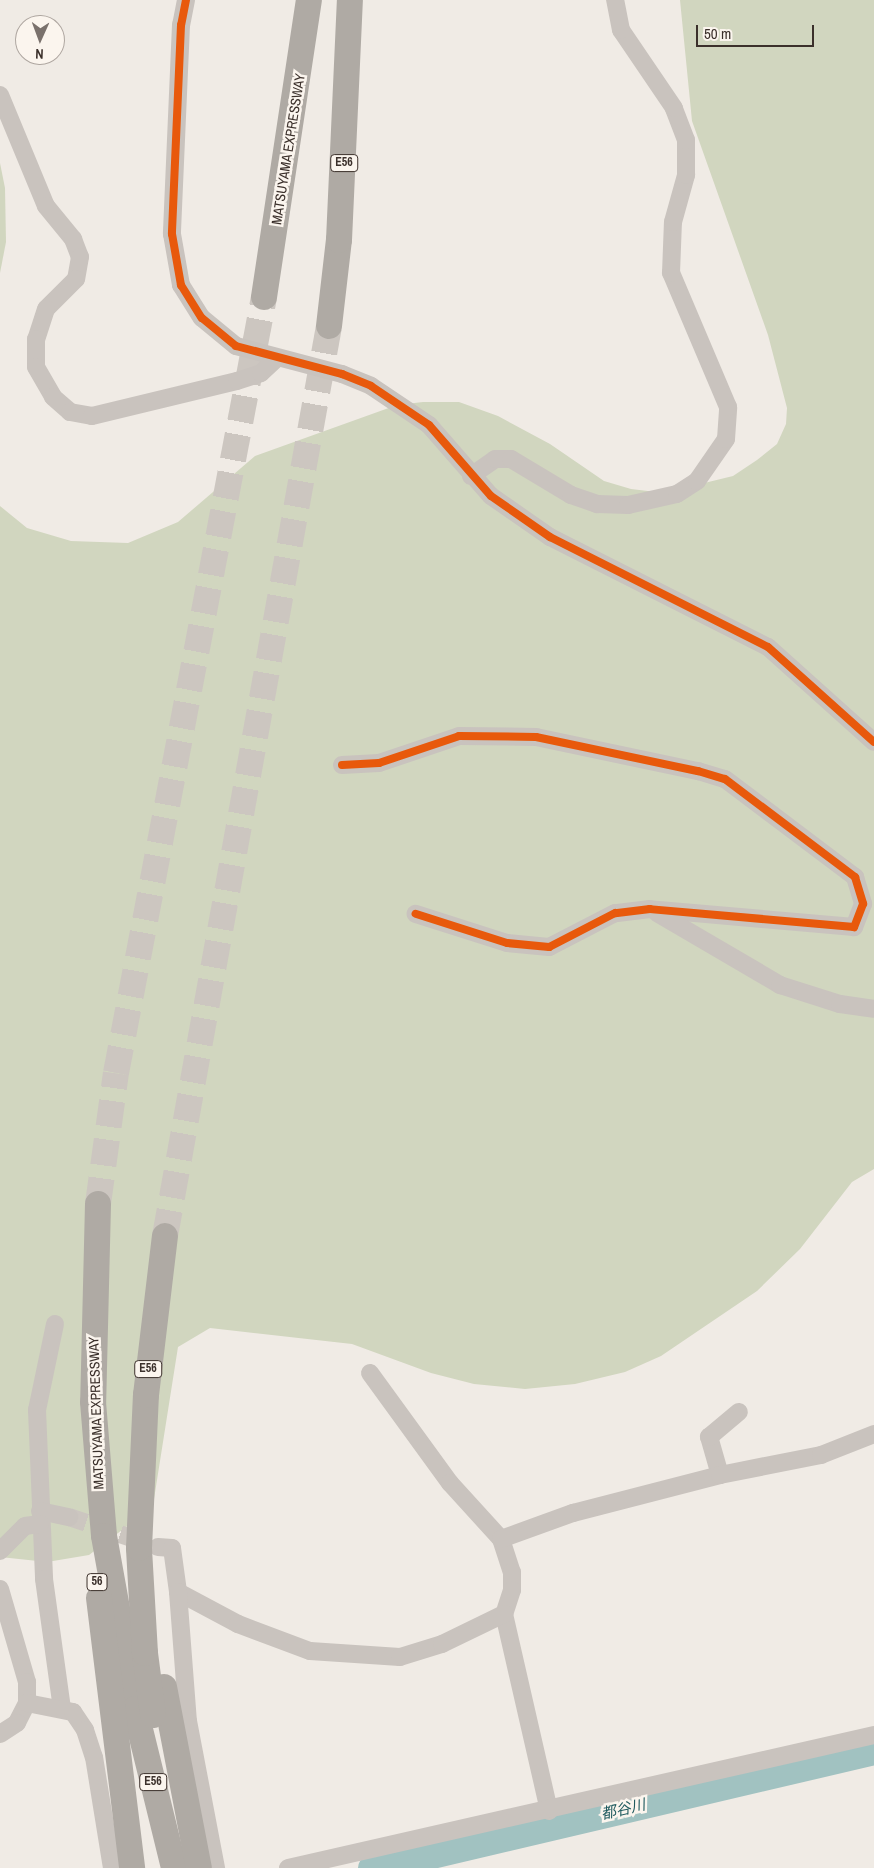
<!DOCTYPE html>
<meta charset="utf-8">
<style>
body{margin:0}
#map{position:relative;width:874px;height:1868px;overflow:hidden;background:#f0ebe5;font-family:"Archivo Narrow","Noto Sans JP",sans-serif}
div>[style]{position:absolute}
.green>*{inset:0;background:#d1d6bf}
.river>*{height:29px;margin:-14.5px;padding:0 14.5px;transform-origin:14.5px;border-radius:14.5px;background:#a1c2c1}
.minor-tunnel>*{height:18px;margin-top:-9px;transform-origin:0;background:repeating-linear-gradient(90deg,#ccc6c0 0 18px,transparent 0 27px)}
.highway-tunnel>*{height:26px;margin-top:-13px;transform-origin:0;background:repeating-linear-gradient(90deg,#ccc6c0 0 26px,transparent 0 39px)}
.minor>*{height:18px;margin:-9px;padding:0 9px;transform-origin:9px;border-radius:9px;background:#c9c3be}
.highway>*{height:26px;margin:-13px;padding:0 13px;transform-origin:13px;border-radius:13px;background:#afaaa4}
.cycleway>*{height:8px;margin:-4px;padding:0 4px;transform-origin:4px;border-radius:4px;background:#e8590c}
span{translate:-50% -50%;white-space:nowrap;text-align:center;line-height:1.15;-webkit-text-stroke:5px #fbf5ee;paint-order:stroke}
.shield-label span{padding:1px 4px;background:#fbf5ee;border:1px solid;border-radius:4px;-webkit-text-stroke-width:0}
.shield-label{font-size:12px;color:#3b302b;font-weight:700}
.street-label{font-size:14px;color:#3b302b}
.water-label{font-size:15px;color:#1f5a5e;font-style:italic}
.north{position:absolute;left:15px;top:15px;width:50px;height:50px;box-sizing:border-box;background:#fbf5ee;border:1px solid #aea6a0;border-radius:50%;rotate:182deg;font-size:14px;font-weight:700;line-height:20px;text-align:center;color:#3b302b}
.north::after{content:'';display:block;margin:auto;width:18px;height:22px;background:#7a716c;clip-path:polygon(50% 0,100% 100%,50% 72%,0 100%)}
.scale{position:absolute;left:696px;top:25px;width:118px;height:22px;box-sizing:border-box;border:2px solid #3b302b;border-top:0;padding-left:6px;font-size:15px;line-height:18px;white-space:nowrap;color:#3b302b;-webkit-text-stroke:4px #fbf5ee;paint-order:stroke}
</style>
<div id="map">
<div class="green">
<i style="clip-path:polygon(680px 0,874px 0,874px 1169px,852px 1182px,800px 1249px,757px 1291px,661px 1356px,625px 1372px,575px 1384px,525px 1389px,474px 1384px,431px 1373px,352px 1344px,210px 1328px,178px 1347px,154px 1499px,130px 1524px,89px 1555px,47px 1562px,0 1557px,0 506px,27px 528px,71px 541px,128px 543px,178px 522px,255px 456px,397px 405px,423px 402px,459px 402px,498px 416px,550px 444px,604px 481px,631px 489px,656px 492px,692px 486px,733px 476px,757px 460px,777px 444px,786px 424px,787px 408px,768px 335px,692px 121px)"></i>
<i style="clip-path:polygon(0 163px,5px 188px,6px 242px,0 273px)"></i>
</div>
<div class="river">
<i style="left:372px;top:1868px;width:516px;rotate:-13.23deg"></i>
</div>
<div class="minor-tunnel">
<i style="left:69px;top:1517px;width:84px;rotate:18.6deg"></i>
</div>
<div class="highway-tunnel">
<i style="left:98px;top:1204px;width:132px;rotate:-82.2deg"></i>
<i style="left:116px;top:1073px;width:790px;rotate:-79.2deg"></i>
<i style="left:165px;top:1236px;width:925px;rotate:-79.78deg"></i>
</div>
<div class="minor">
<i style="left:186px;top:0;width:25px;rotate:101deg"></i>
<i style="left:181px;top:25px;width:209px;rotate:92.5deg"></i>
<i style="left:172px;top:234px;width:52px;rotate:80deg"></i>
<i style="left:181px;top:285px;width:39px;rotate:58deg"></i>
<i style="left:202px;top:318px;width:44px;rotate:39.5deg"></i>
<i style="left:236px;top:346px;width:110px;rotate:14.8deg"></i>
<i style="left:342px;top:374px;width:31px;rotate:22deg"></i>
<i style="left:371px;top:386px;width:70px;rotate:33.9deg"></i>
<i style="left:429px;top:425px;width:94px;rotate:48.9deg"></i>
<i style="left:491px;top:496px;width:72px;rotate:34.8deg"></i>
<i style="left:550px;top:537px;width:244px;rotate:26.8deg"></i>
<i style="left:768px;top:647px;width:142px;rotate:41.9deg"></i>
<i style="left:0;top:95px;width:120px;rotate:67.5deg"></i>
<i style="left:46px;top:206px;width:43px;rotate:50.7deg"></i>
<i style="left:73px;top:239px;width:19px;rotate:69deg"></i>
<i style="left:80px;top:257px;width:22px;rotate:100deg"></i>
<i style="left:76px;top:279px;width:42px;rotate:135deg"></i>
<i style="left:46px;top:309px;width:32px;rotate:108deg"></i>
<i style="left:36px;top:339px;width:28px;rotate:90deg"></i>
<i style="left:36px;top:367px;width:34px;rotate:60deg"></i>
<i style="left:53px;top:397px;width:23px;rotate:41deg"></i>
<i style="left:70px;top:412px;width:22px;rotate:10deg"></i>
<i style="left:92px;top:416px;width:149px;rotate:-13.6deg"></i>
<i style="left:237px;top:381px;width:25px;rotate:-18deg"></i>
<i style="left:261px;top:373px;width:22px;rotate:-43deg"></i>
<i style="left:471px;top:476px;width:29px;rotate:-35deg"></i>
<i style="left:495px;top:459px;width:16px"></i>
<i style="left:511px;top:459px;width:70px;rotate:31deg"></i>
<i style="left:571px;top:495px;width:28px;rotate:19deg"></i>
<i style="left:597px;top:504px;width:31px;rotate:2deg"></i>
<i style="left:628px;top:505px;width:50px;rotate:-12.7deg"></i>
<i style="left:677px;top:494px;width:24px;rotate:-33deg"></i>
<i style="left:697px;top:481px;width:51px;rotate:-55.4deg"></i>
<i style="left:726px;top:439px;width:32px;rotate:-86deg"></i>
<i style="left:728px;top:407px;width:146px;rotate:-113deg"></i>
<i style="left:671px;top:273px;width:51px;rotate:-87.8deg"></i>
<i style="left:673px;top:222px;width:49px;rotate:-74.5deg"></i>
<i style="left:686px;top:175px;width:35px;rotate:-90deg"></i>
<i style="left:686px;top:140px;width:34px;rotate:-111deg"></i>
<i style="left:674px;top:108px;width:94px;rotate:-124.2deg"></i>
<i style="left:621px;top:30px;width:31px;rotate:-101deg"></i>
<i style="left:342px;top:765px;width:37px;rotate:-3deg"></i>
<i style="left:379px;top:763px;width:84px;rotate:-18.6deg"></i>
<i style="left:459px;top:736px;width:77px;rotate:0.7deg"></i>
<i style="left:536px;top:737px;width:166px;rotate:11.9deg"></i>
<i style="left:698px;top:771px;width:28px;rotate:17deg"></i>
<i style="left:725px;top:779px;width:163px;rotate:37deg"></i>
<i style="left:855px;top:877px;width:28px;rotate:73deg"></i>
<i style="left:863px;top:904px;width:25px;rotate:111deg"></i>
<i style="left:854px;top:927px;width:205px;rotate:-175deg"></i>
<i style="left:650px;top:909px;width:35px;rotate:173deg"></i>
<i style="left:615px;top:913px;width:74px;rotate:152.7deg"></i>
<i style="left:549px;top:947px;width:42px;rotate:-174.6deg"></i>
<i style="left:507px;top:943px;width:96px;rotate:-162.3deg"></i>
<i style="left:657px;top:913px;width:143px;rotate:30.3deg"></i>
<i style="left:780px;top:985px;width:63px;rotate:17.6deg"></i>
<i style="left:840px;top:1004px;width:34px;rotate:8deg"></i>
<i style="left:55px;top:1324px;width:88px;rotate:101.8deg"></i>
<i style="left:37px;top:1410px;width:169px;rotate:87.6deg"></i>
<i style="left:44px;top:1579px;width:130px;rotate:82.1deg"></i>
<i style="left:370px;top:1373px;width:136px;rotate:54deg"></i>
<i style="left:450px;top:1483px;width:76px;rotate:47.7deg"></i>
<i style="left:501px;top:1539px;width:35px;rotate:72deg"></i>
<i style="left:512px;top:1572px;width:18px;rotate:90deg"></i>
<i style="left:512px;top:1590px;width:25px;rotate:108deg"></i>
<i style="left:504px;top:1614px;width:202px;rotate:77.1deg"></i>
<i style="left:720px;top:1475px;width:40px;rotate:-106deg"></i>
<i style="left:709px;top:1437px;width:39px;rotate:-40deg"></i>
<i style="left:40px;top:1511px;width:30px;rotate:12deg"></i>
<i style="left:501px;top:1539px;width:77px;rotate:-19.9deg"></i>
<i style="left:573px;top:1513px;width:152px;rotate:-14.5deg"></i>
<i style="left:720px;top:1475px;width:103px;rotate:-11.2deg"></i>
<i style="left:821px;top:1455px;width:57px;rotate:-21.6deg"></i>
<i style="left:158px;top:1547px;width:14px;rotate:4deg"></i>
<i style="left:172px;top:1548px;width:44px;rotate:82.2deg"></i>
<i style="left:178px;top:1592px;width:68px;rotate:28.1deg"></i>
<i style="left:238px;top:1624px;width:77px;rotate:20.6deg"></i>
<i style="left:310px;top:1651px;width:90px;rotate:3.8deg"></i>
<i style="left:400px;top:1657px;width:44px;rotate:-17.2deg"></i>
<i style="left:442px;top:1644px;width:69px;rotate:-25.8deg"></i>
<i style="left:0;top:1551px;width:35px;rotate:-45deg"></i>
<i style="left:25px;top:1526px;width:15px;rotate:-8deg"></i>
<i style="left:0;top:1589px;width:97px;rotate:73.8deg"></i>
<i style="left:27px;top:1682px;width:21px;rotate:90deg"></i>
<i style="left:27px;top:1703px;width:22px;rotate:117deg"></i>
<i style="left:17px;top:1723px;width:20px;rotate:147deg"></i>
<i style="left:178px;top:1592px;width:129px;rotate:85.6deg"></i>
<i style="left:188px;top:1721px;width:150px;rotate:79.2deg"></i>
<i style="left:27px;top:1703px;width:47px;rotate:11.1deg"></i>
<i style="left:73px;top:1712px;width:22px;rotate:56deg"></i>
<i style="left:85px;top:1730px;width:28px;rotate:72deg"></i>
<i style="left:94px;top:1757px;width:112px;rotate:80.8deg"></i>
<i style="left:288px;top:1868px;width:601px;rotate:-12.79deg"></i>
</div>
<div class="highway">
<i style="left:264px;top:297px;width:300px;rotate:-81.4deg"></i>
<i style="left:329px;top:326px;width:87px;rotate:-83.4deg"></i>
<i style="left:339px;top:240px;width:240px;rotate:-87.4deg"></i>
<i style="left:98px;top:1204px;width:198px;rotate:91.4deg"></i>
<i style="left:93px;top:1402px;width:134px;rotate:85.3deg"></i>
<i style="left:104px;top:1536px;width:176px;rotate:79.8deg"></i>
<i style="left:135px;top:1709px;width:164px;rotate:76.2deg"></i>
<i style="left:99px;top:1598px;width:272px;rotate:83deg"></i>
<i style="left:164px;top:1687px;width:184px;rotate:79.1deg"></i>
<i style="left:153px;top:1715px;width:63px;rotate:-97.4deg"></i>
<i style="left:145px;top:1653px;width:105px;rotate:-93.3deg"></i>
<i style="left:139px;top:1548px;width:153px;rotate:-87.4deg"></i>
<i style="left:146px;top:1395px;width:160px;rotate:-83.2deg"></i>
</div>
<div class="cycleway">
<i style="left:186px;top:0;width:25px;rotate:101deg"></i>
<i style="left:181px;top:25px;width:209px;rotate:92.5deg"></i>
<i style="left:172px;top:234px;width:52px;rotate:80deg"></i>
<i style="left:181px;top:285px;width:39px;rotate:58deg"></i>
<i style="left:202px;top:318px;width:44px;rotate:39.5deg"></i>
<i style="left:236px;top:346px;width:110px;rotate:14.8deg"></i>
<i style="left:342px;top:374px;width:31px;rotate:22deg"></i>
<i style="left:371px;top:386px;width:70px;rotate:33.9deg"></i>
<i style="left:429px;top:425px;width:94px;rotate:48.9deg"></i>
<i style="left:491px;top:496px;width:72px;rotate:34.8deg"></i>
<i style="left:550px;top:537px;width:244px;rotate:26.8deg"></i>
<i style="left:768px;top:647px;width:142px;rotate:41.9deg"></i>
<i style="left:342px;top:765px;width:37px;rotate:-3deg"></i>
<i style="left:379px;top:763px;width:84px;rotate:-18.6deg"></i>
<i style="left:459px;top:736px;width:77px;rotate:0.7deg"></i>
<i style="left:536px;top:737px;width:166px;rotate:11.9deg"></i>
<i style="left:698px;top:771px;width:28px;rotate:17deg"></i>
<i style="left:725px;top:779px;width:163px;rotate:37deg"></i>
<i style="left:855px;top:877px;width:28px;rotate:73deg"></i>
<i style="left:863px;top:904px;width:25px;rotate:111deg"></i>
<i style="left:854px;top:927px;width:205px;rotate:-175deg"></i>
<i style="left:650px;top:909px;width:35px;rotate:173deg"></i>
<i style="left:615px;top:913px;width:74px;rotate:152.7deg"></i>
<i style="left:549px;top:947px;width:42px;rotate:-174.6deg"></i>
<i style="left:507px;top:943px;width:96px;rotate:-162.3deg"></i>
</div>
<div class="shield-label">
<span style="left:344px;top:163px">E56</span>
<span style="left:148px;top:1369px">E56</span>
<span style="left:97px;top:1582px">56</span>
<span style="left:153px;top:1782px">E56</span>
</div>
<div class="street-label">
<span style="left:288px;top:149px;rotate:-81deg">MATSUYAMA EXPRESSWAY</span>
<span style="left:96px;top:1413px;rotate:-92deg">MATSUYAMA EXPRESSWAY</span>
</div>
<div class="water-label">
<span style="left:623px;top:1809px;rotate:-13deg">都谷川</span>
</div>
<div class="north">N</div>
<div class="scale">50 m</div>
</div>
